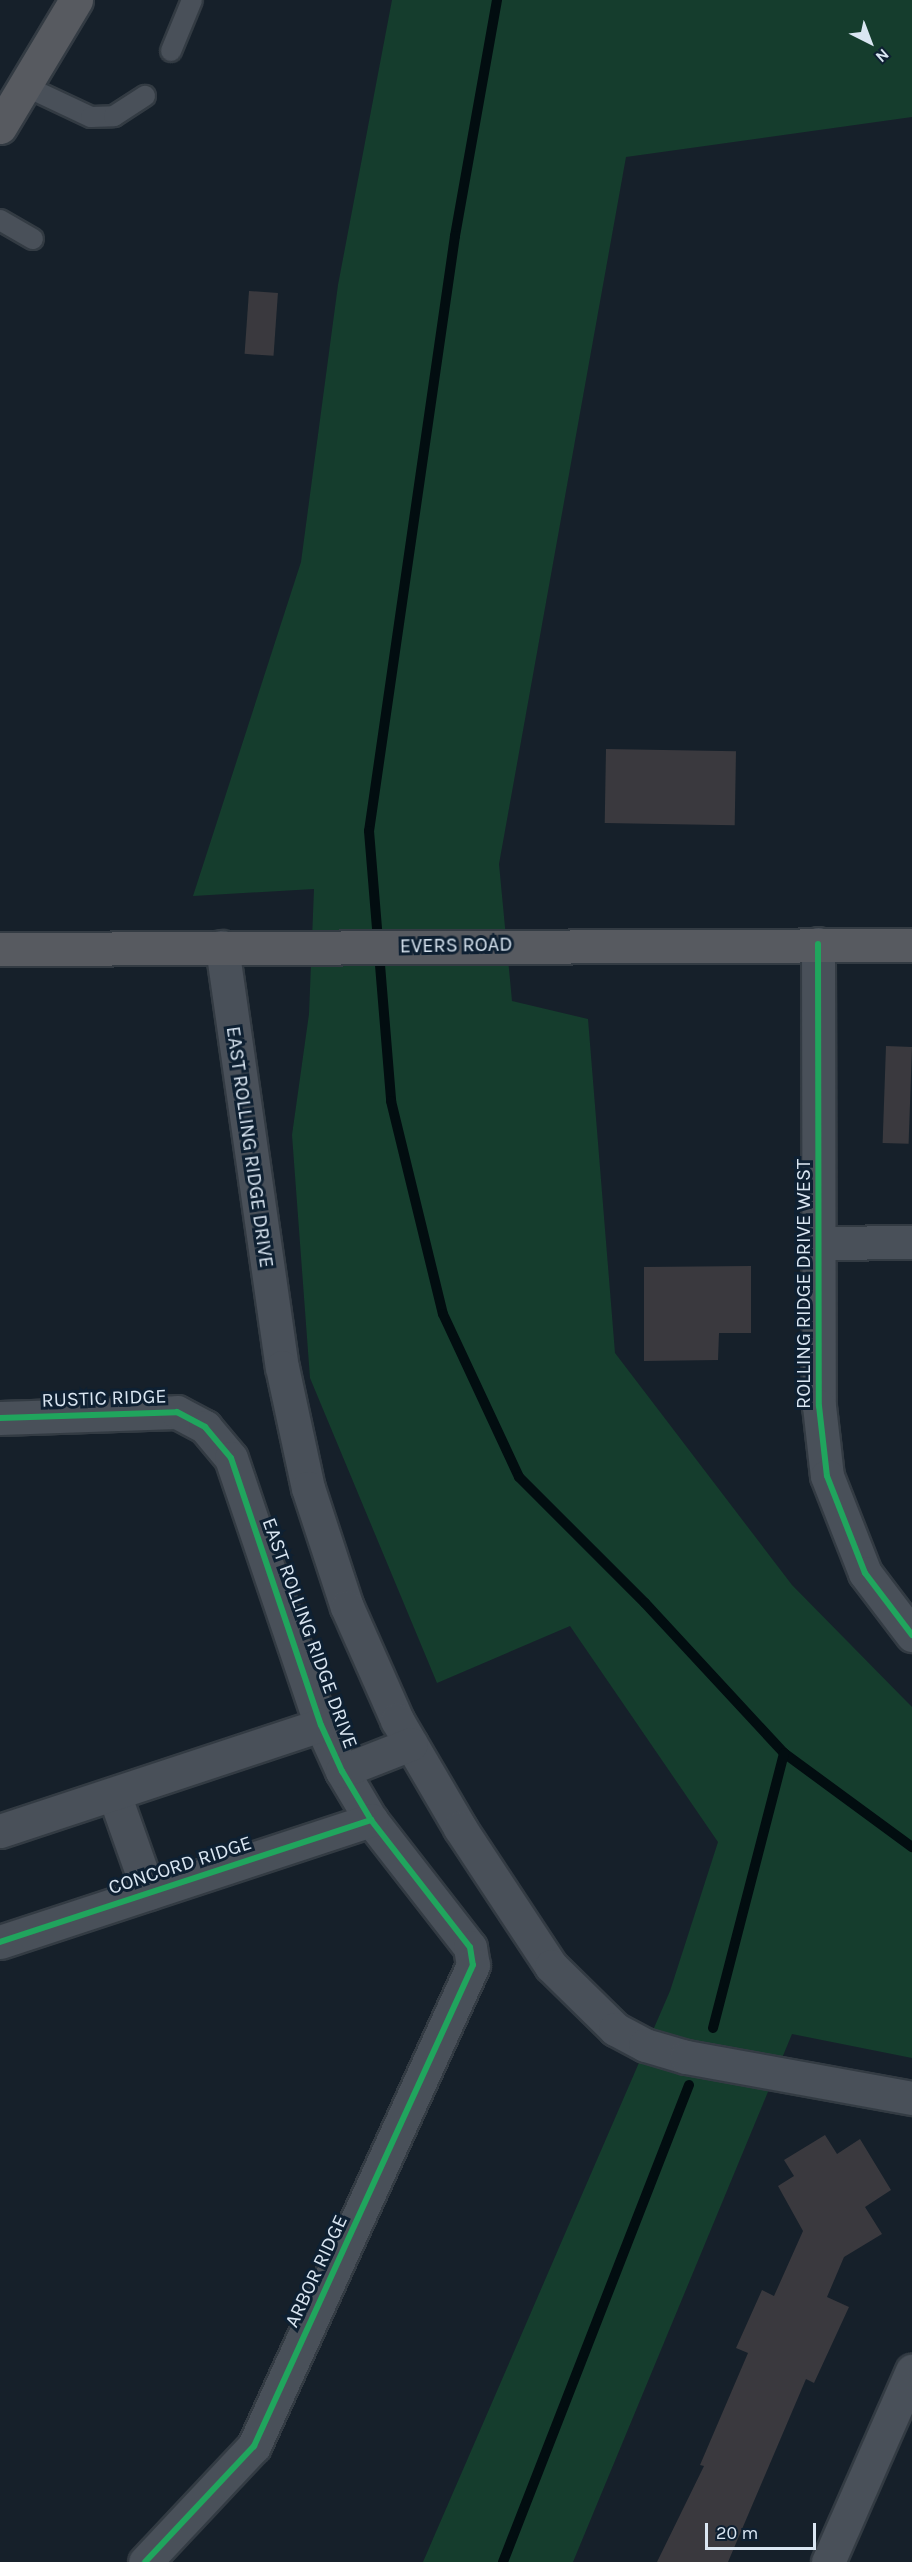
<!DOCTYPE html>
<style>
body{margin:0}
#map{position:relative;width:912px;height:2562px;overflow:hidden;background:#16202a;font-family:Karla,sans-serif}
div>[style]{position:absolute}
.green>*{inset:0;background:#153d2d}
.stream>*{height:10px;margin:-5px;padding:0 5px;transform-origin:5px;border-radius:5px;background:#020d10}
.building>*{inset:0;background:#3a393e;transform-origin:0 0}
.roads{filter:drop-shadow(2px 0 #333b43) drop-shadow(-2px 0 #333b43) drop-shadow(0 2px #333b43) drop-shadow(0 -2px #333b43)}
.lane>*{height:20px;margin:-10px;padding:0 10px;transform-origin:10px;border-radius:10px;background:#495059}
.street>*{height:33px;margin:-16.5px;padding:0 16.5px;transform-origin:16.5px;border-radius:16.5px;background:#495059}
.secondary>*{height:33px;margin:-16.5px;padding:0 16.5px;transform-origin:16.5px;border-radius:16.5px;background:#575a60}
.cycleway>*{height:6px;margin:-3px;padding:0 3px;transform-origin:3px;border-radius:3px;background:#20a55d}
span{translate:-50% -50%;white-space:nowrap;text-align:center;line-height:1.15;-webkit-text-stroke:6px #0e2032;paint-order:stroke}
.street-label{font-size:20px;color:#dae6f2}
.north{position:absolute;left:840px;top:12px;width:60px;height:60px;-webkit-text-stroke:4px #0e2032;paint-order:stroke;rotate:138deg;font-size:16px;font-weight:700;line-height:24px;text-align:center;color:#dae6f2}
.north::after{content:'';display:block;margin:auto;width:21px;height:27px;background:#dae6f2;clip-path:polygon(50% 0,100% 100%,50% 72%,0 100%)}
.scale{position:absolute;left:705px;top:2523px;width:111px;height:27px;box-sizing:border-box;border:3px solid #dae6f2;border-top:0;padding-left:8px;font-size:18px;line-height:21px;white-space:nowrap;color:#dae6f2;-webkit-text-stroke:4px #0e2032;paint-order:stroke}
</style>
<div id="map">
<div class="green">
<i style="clip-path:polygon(392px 0,912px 0,912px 117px,626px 157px,499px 864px,512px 1001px,588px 1019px,615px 1353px,792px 1585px,912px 1707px,912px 2058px,792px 2034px,573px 2562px,423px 2562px,670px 1991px,718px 1842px,570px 1626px,437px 1683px,310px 1378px,292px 1135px,309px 1014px,314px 889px,193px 896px,301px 562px,338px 285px)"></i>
</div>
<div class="stream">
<i style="left:497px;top:0;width:240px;rotate:100.1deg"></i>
<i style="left:455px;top:236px;width:601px;rotate:98.22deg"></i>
<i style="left:369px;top:831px;width:271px;rotate:85.3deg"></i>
<i style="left:391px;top:1101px;width:219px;rotate:76.3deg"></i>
<i style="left:443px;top:1314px;width:180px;rotate:65deg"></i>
<i style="left:519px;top:1477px;width:178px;rotate:45deg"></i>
<i style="left:645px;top:1603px;width:205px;rotate:47.2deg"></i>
<i style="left:784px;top:1753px;width:159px;rotate:36.3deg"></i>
<i style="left:713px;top:2028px;width:284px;rotate:-75.5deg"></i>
<i style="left:503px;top:2562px;width:512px;rotate:-68.7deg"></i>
</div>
<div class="building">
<i style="left:249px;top:291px;width:29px;height:63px;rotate:4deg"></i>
<i style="left:606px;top:749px;width:130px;height:74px;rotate:1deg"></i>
<i style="left:886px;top:1046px;width:26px;height:97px;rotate:2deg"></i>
<i style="clip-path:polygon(751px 1266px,751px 1333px,719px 1333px,718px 1360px,644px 1361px,644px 1267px)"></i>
<i style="clip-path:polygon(825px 2135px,837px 2154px,860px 2139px,891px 2190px,865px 2207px,882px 2234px,844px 2257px,827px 2297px,849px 2307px,814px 2383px,806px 2379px,728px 2562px,657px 2562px,704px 2466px,700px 2465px,748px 2353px,736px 2348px,762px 2290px,774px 2296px,803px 2231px,778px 2186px,794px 2176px,784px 2160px)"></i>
</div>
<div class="roads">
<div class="lane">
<i style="left:171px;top:51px;width:55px;rotate:-67.6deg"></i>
<i style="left:25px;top:86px;width:73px;rotate:25.2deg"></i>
<i style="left:91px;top:117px;width:23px;rotate:-2deg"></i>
<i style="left:114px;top:116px;width:37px;rotate:-33deg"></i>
<i style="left:0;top:220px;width:38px;rotate:30deg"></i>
</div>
<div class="street">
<i style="left:818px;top:944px;width:462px;rotate:89.9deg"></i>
<i style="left:819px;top:1406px;width:70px;rotate:83.5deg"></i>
<i style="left:827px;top:1476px;width:104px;rotate:68.6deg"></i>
<i style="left:865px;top:1573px;width:78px;rotate:52.8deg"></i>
<i style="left:222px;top:947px;width:424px;rotate:81.9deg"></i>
<i style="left:282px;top:1367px;width:124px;rotate:77.9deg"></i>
<i style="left:308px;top:1488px;width:125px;rotate:71.9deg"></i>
<i style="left:347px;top:1607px;width:124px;rotate:66.1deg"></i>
<i style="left:397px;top:1720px;width:125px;rotate:59.7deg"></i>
<i style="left:460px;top:1828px;width:165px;rotate:56.6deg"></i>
<i style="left:551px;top:1966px;width:90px;rotate:44.5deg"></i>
<i style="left:615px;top:2029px;width:34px;rotate:28deg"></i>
<i style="left:645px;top:2045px;width:43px;rotate:16.3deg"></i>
<i style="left:686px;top:2057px;width:230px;rotate:10.3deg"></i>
<i style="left:819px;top:1243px;width:93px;rotate:-0.6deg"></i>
<i style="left:0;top:1418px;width:177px;rotate:-1.9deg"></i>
<i style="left:177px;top:1412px;width:32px;rotate:28deg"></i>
<i style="left:205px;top:1427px;width:40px;rotate:50deg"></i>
<i style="left:231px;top:1458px;width:282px;rotate:71.4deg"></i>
<i style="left:321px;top:1725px;width:51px;rotate:65.5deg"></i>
<i style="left:342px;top:1771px;width:57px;rotate:59.4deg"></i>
<i style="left:371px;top:1820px;width:161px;rotate:52.1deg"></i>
<i style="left:470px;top:1947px;width:18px;rotate:81deg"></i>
<i style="left:473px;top:1965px;width:529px;rotate:114.48deg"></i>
<i style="left:254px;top:2446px;width:159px;rotate:133.2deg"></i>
<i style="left:342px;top:1771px;width:74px;rotate:-21.4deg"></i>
<i style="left:114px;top:1794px;width:105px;rotate:70.5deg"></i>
<i style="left:0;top:1831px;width:338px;rotate:-18.3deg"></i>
<i style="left:0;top:1942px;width:391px;rotate:-18.2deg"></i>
<i style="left:828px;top:2562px;width:209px;rotate:-66.3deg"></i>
</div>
<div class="secondary">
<i style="left:0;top:127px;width:148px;rotate:-59.1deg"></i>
<i style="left:0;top:949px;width:912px;rotate:-0.25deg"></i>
</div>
</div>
<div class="cycleway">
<i style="left:818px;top:944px;width:462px;rotate:89.9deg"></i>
<i style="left:819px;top:1406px;width:70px;rotate:83.5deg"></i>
<i style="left:827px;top:1476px;width:104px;rotate:68.6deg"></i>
<i style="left:865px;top:1573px;width:78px;rotate:52.8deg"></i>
<i style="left:0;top:1418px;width:177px;rotate:-1.9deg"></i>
<i style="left:177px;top:1412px;width:32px;rotate:28deg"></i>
<i style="left:205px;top:1427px;width:40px;rotate:50deg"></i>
<i style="left:231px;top:1458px;width:282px;rotate:71.4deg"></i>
<i style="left:321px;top:1725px;width:51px;rotate:65.5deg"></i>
<i style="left:342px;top:1771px;width:57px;rotate:59.4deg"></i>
<i style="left:371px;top:1820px;width:161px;rotate:52.1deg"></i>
<i style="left:470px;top:1947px;width:18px;rotate:81deg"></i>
<i style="left:473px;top:1965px;width:529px;rotate:114.48deg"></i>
<i style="left:254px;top:2446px;width:159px;rotate:133.2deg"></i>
<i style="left:0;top:1942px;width:391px;rotate:-18.2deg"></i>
</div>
<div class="street-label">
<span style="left:456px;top:945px;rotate:-1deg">EVERS ROAD</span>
<span style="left:250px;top:1147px;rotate:82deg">EAST ROLLING RIDGE DRIVE</span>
<span style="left:803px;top:1284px;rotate:-90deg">ROLLING RIDGE DRIVE WEST</span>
<span style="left:104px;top:1398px;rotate:-2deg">RUSTIC RIDGE</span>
<span style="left:310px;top:1633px;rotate:70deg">EAST ROLLING RIDGE DRIVE</span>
<span style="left:180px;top:1865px;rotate:-18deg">CONCORD RIDGE</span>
<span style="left:316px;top:2271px;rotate:-65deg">ARBOR RIDGE</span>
</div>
<div class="north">N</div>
<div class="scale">20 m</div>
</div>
